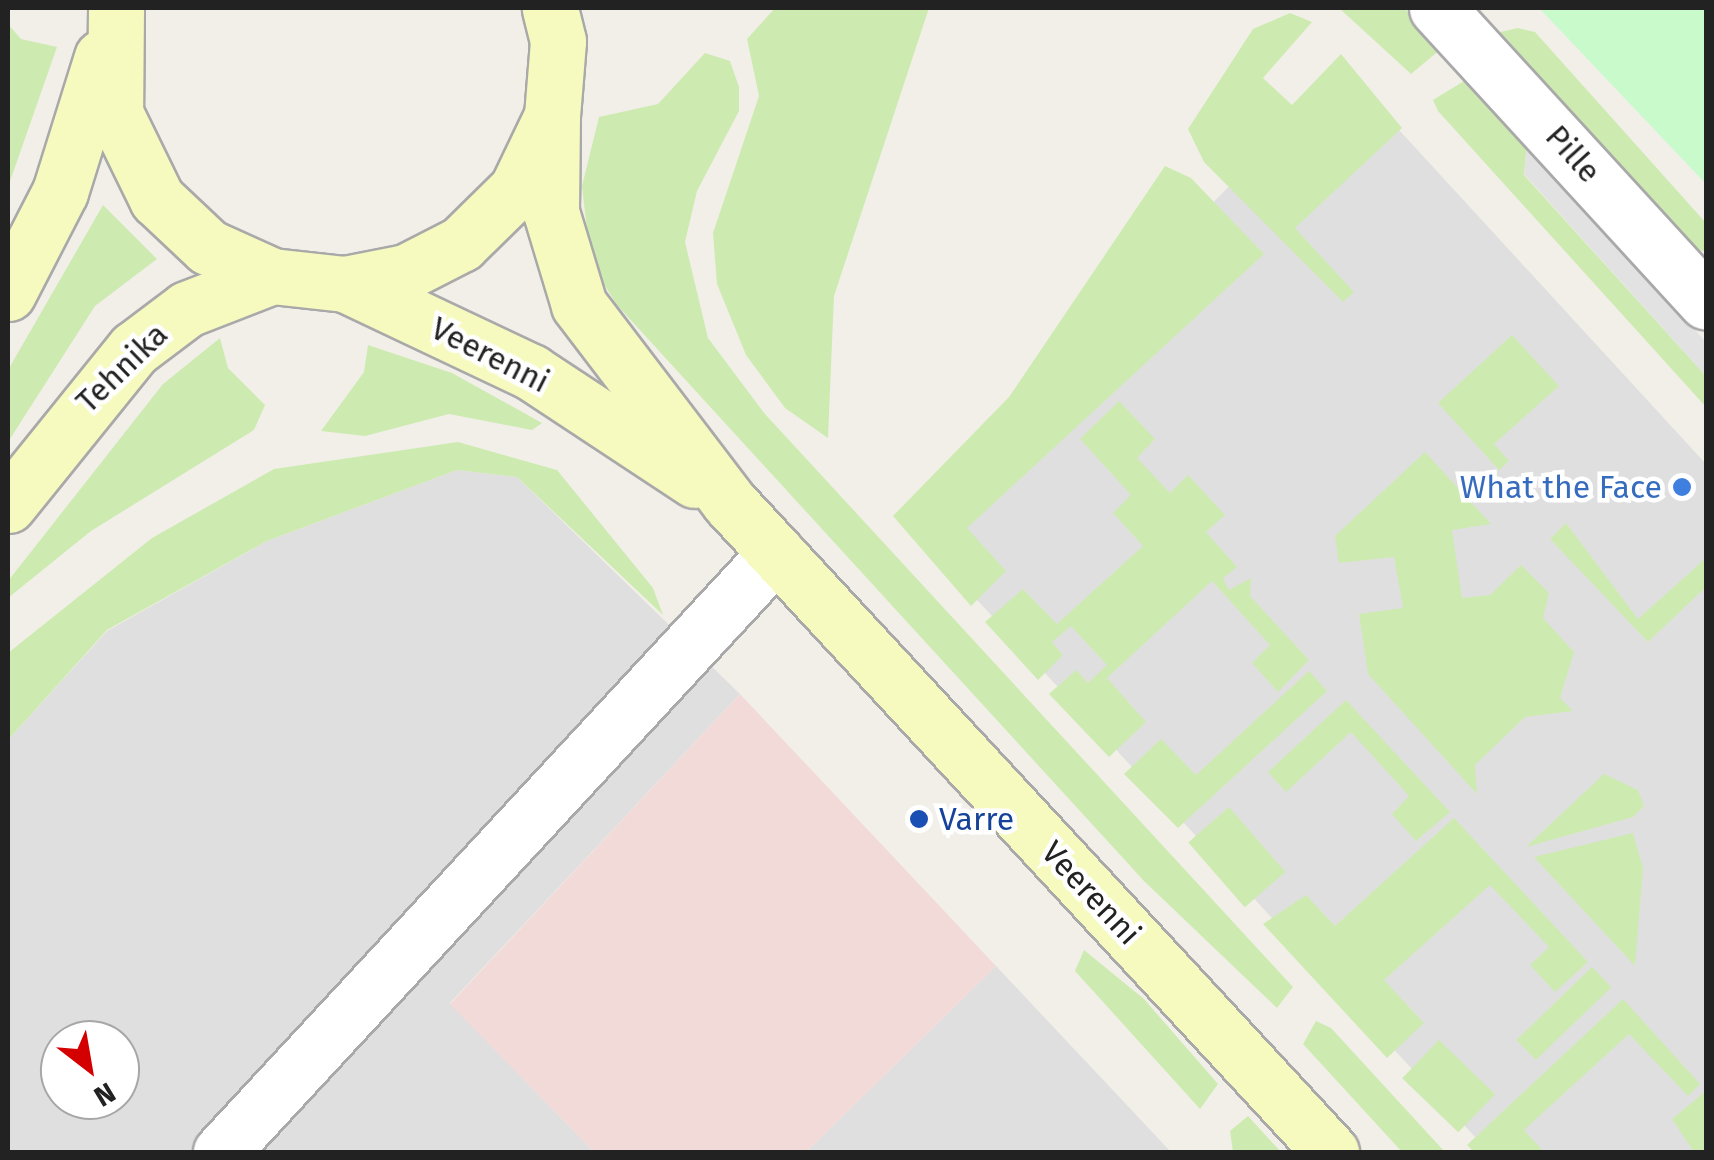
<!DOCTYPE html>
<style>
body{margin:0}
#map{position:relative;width:1714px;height:1160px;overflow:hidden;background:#f2efe9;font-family:"Fira Sans",sans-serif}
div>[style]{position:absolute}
.residential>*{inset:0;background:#e0dfdf}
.commercial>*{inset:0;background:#f2dad9}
.grass>*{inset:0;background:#cdebb0;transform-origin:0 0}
.park>*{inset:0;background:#c8facc}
.parking>*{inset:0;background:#e2e2e2}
.roads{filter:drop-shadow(2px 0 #a9a9a9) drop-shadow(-2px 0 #a9a9a9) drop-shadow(0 2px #a9a9a9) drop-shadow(0 -2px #a9a9a9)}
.street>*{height:55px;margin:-27.5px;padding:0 27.5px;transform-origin:27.5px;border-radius:27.5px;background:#fff}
.secondary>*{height:55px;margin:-27.5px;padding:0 27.5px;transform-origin:27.5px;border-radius:27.5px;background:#f7fabf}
.dots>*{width:28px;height:28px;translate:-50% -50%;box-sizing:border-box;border:5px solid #fff;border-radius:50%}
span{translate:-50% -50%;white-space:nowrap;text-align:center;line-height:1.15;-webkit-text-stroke:9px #fff;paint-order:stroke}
.street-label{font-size:32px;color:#222}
.shop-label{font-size:32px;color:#366cbe}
.right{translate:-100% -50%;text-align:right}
.transit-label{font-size:32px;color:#164399}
.left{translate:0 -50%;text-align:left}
.frame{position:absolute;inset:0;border:10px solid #222;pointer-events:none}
.north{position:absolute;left:40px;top:1020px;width:100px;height:100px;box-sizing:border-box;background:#fff;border:2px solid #a7a7a7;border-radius:50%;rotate:149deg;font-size:28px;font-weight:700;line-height:40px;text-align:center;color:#222}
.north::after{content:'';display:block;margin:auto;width:35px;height:45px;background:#d40000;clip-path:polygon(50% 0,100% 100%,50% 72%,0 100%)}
</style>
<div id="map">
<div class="residential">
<i style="clip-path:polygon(1343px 69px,1706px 464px,1706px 1152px,1489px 1152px,904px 521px)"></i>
<i style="clip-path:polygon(evenodd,457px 470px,517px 477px,740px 694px,450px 1003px,594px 1152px,8px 1152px,8px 740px,107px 631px,267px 541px,457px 470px,60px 1040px,120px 1040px,120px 1100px,60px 1100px,60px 1040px)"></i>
<i style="clip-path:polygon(996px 966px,1171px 1152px,806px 1152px)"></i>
</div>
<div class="commercial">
<i style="clip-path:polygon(740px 694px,996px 966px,806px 1152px,594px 1152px,450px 1004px)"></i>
</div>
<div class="grass">
<i style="clip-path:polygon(775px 8px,929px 8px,834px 296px,828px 438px,785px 408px,746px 355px,717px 284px,713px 233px,759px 96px,747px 39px)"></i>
<i style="clip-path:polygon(1339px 8px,1404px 8px,1441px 49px,1411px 74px)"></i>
<i style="clip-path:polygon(1290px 13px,1312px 22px,1263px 78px,1292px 105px,1341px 54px,1402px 128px,1295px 228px,1354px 292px,1343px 302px,1204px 162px,1188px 129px,1253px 29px)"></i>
<i style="clip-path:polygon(8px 24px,21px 39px,57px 47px,8px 187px)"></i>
<i style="clip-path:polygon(1518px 28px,1535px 32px,1706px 223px,1706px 251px,1696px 250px,1500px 32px)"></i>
<i style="clip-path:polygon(705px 53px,730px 61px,739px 87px,739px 111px,697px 191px,685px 242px,708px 338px,765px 414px,1293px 987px,1277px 1008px,1144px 881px,617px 305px,591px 264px,582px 186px,599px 117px,658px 104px)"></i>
<i style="clip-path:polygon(1469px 78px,1527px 144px,1524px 175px,1706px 376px,1706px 407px,1438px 111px,1433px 100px)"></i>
<i style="clip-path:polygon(1165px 166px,1191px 178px,1264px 254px,967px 528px,1006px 571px,971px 606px,893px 516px,1009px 397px)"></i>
<i style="clip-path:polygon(103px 205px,157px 259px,95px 306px,8px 442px,8px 370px)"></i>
<i style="clip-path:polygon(1512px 335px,1559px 386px,1494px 444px,1509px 461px,1499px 470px,1438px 403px)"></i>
<i style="clip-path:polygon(220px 338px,228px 368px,265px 405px,254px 430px,91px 531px,8px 598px,8px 581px,163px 384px)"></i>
<i style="clip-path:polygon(368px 345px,452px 373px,542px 423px,532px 430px,449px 414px,365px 436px,321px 431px,364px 372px)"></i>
<i style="clip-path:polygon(1119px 401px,1155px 439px,1137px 458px,1170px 493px,1188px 475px,1225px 515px,1206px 532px,1237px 567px,1223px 578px,1229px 590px,1251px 578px,1250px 596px,1309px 660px,1278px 692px,1252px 663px,1270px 645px,1212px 581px,1107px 678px,1146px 722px,1109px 757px,1049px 694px,1076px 670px,1088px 683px,1107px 665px,1071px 626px,1052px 642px,1063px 655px,1038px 680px,985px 622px,1023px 589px,1057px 624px,1143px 546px,1113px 513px,1131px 495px,1080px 439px)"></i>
<i style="clip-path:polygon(458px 442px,557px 470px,653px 588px,663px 615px,517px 477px,457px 470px,267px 541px,107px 630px,8px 740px,8px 653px,152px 538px,274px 469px)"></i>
<i style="clip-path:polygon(1425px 452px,1491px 524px,1452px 530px,1462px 598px,1490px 595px,1521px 565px,1549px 593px,1543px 618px,1574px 652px,1560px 698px,1573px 711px,1525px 717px,1475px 765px,1477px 794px,1368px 674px,1359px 614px,1403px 608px,1394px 557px,1339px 563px,1335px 536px)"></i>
<i style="clip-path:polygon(1566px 523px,1638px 619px,1706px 558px,1706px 587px,1648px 642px,1550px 539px)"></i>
<i style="clip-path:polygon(1309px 671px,1327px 691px,1178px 828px,1124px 774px,1161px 739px,1196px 775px)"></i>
<i style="clip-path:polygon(1346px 700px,1450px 812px,1416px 841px,1392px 814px,1409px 796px,1351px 732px,1286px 792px,1268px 772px)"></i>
<i style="clip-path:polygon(1604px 774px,1638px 790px,1644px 806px,1633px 817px,1526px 847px)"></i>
<i style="left:1229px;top:807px;width:86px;height:54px;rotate:49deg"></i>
<i style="clip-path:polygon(1454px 818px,1588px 962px,1555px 992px,1530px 965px,1549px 947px,1490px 885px,1384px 980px,1424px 1023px,1387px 1058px,1263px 924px,1306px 895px,1335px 926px)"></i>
<i style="clip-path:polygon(1633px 833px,1643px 868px,1635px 966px,1534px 857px)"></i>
<i style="clip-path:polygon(1084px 950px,1144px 999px,1218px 1084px,1200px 1109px,1075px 971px)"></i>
<i style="left:1592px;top:967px;width:28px;height:105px;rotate:46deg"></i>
<i style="clip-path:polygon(1623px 999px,1700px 1084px,1688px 1096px,1629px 1034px,1524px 1130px,1544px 1152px,1474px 1152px,1467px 1145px)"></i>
<i style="clip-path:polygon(1316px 1021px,1331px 1028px,1445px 1152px,1402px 1152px,1303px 1044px)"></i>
<i style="left:1439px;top:1040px;width:78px;height:53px;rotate:44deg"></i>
<i style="clip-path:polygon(1706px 1091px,1706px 1152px,1694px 1152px,1672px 1119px)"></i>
<i style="clip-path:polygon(1248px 1116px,1281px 1152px,1233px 1152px,1230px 1131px)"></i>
</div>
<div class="park">
<i style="clip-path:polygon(1539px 8px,1706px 8px,1706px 184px)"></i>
</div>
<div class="parking">
<i style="clip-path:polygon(1527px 144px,1706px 342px,1706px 376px,1524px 174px)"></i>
</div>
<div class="roads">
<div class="street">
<i style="left:1437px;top:8px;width:398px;rotate:47.5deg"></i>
<i style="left:221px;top:1152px;width:817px;rotate:-47.18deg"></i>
</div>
<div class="secondary">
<i style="left:116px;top:8px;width:105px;rotate:90.5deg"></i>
<i style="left:115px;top:113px;width:96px;rotate:64deg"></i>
<i style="left:157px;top:199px;width:70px;rotate:43.3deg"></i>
<i style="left:208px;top:247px;width:70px;rotate:24.4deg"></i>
<i style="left:272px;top:276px;width:73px;rotate:6.3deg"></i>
<i style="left:345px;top:284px;width:62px;rotate:-11.1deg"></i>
<i style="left:406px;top:272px;width:62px;rotate:-27deg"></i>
<i style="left:461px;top:244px;width:78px;rotate:-44.5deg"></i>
<i style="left:517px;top:189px;width:81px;rotate:-64.4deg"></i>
<i style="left:552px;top:116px;width:75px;rotate:-85.4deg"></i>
<i style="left:558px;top:41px;width:34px;rotate:-104deg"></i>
<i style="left:552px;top:116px;width:96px;rotate:90.6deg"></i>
<i style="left:551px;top:212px;width:97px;rotate:73.2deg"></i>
<i style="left:579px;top:305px;width:248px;rotate:52.7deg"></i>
<i style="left:729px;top:502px;width:886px;rotate:47.2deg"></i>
<i style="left:345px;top:284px;width:206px;rotate:25.3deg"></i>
<i style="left:531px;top:372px;width:196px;rotate:33.4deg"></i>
<i style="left:8px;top:293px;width:114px;rotate:-62.8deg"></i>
<i style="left:60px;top:192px;width:141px;rotate:-72.7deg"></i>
<i style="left:8px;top:505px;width:201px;rotate:-51.1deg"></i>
<i style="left:134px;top:349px;width:66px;rotate:-37deg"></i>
<i style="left:187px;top:309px;width:91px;rotate:-21.2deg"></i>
</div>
</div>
<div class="dots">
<i style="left:1682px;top:487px;background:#3f7fe0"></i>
<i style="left:919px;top:819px;background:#1a4fb4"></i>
</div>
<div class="street-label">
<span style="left:1573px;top:154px;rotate:48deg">Pille</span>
<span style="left:490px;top:355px;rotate:27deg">Veerenni</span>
<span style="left:122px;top:368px;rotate:-44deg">Tehnika</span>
<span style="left:1091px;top:893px;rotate:47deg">Veerenni</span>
</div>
<div class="shop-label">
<span class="right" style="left:1662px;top:487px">What the Face</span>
</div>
<div class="transit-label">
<span class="left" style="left:939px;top:819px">Varre</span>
</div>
<div class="frame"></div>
<div class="north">N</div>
</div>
